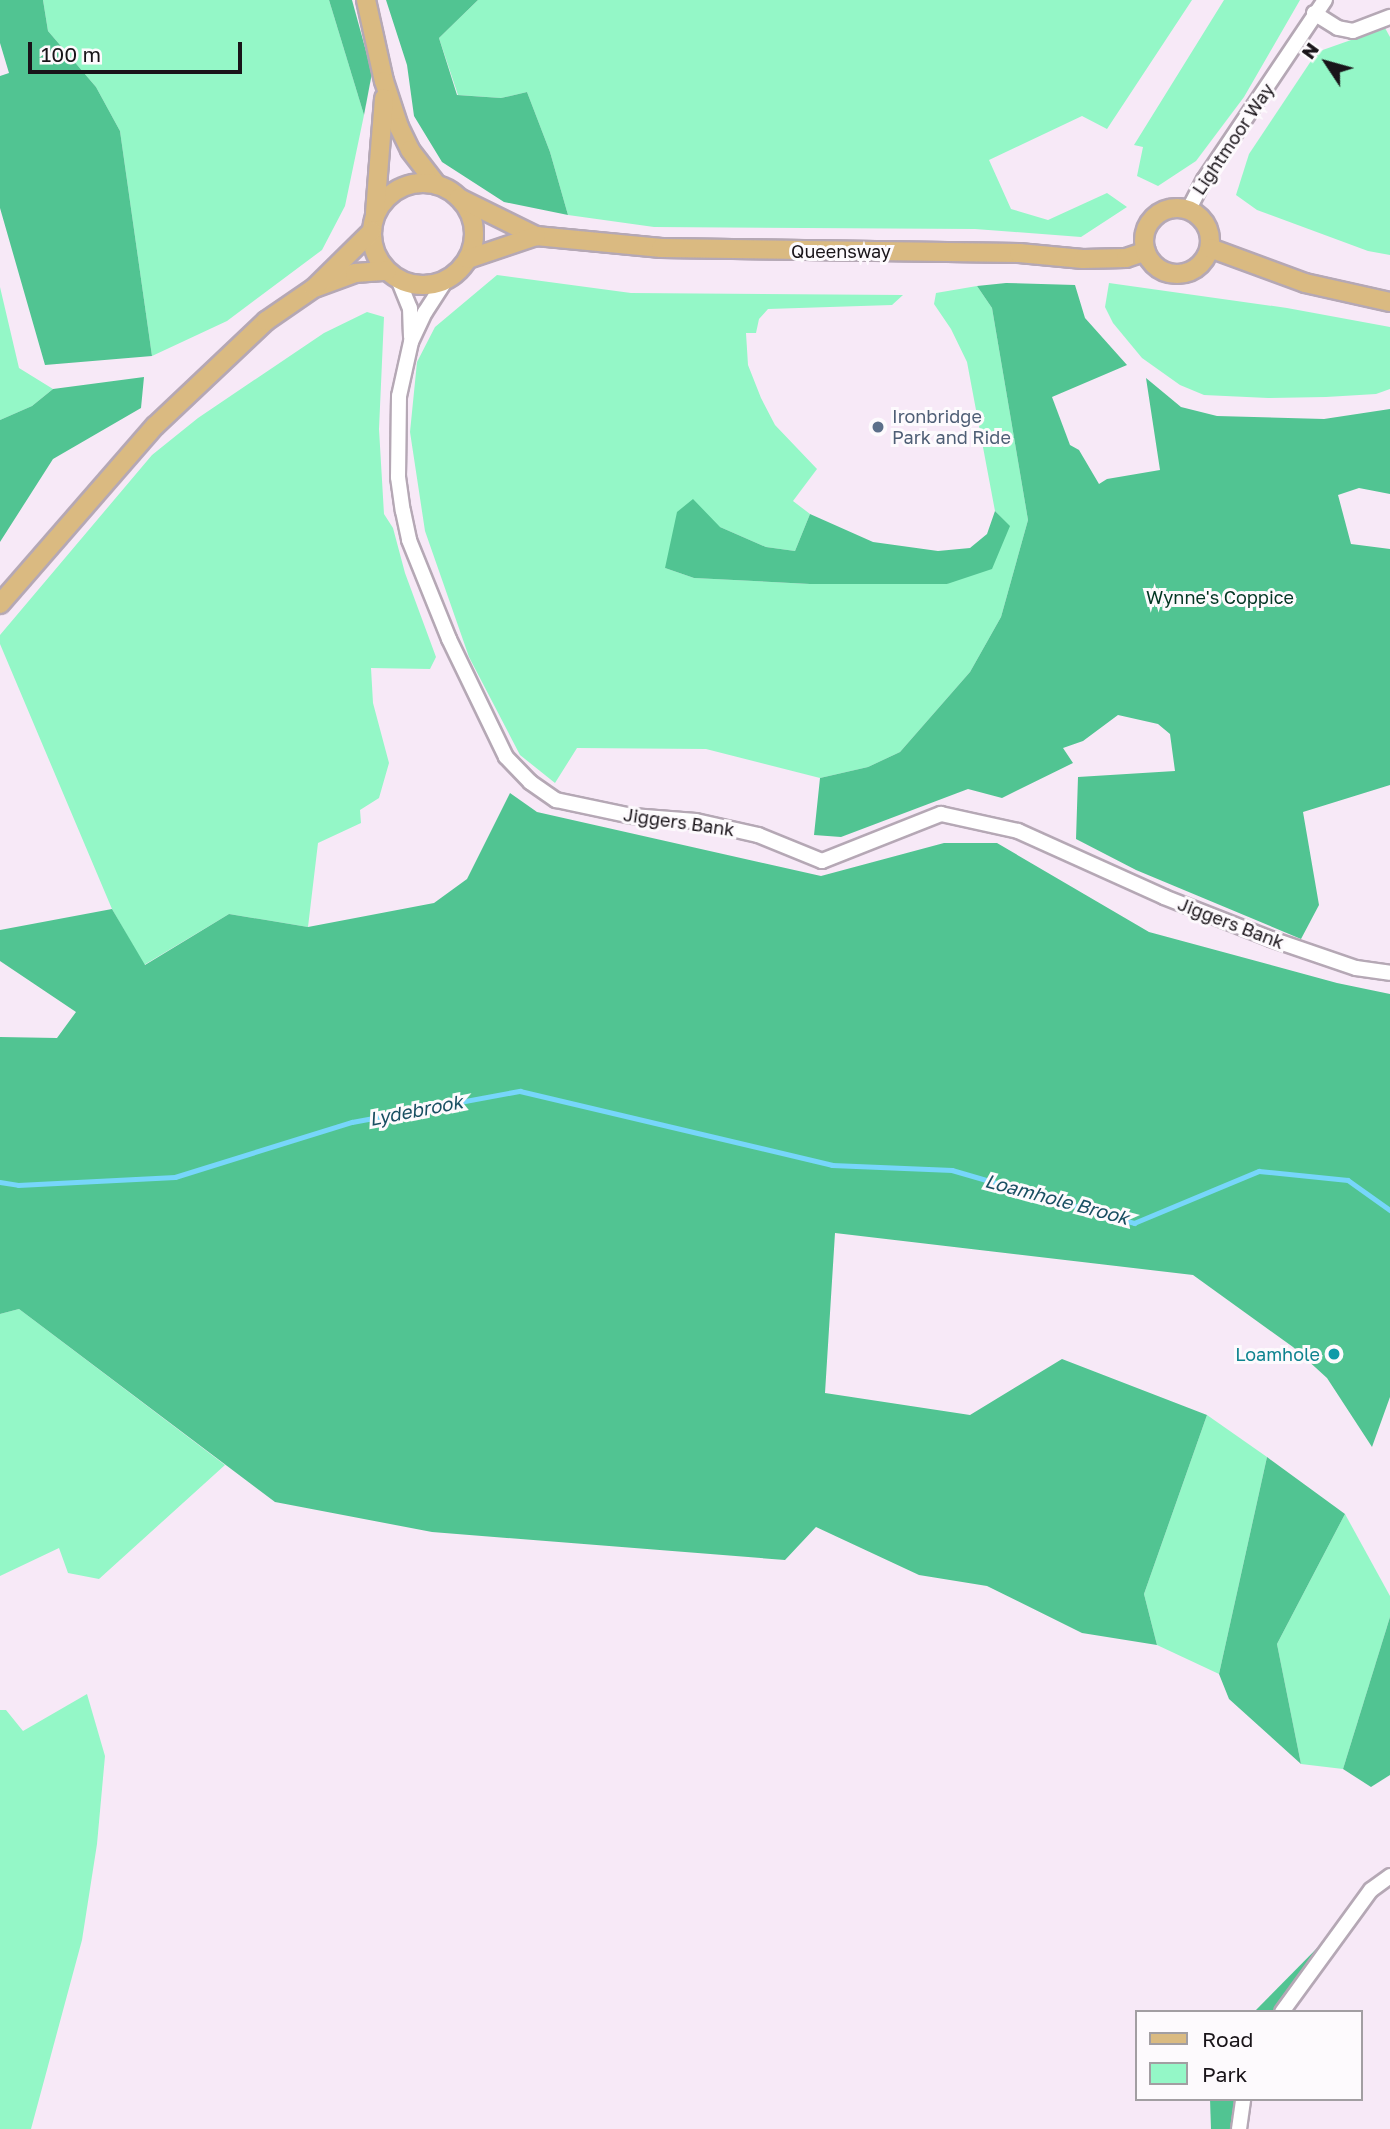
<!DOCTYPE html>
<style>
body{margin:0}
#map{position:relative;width:1390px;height:2129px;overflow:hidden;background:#f7e9f7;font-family:"Golos Text",sans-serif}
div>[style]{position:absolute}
.green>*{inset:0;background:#94f7c7}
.forest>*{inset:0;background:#51c492}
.stream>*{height:4.5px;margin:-2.25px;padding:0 2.25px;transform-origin:2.25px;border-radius:2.25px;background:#77d6fa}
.roads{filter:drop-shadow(2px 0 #b5a8b5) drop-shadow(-2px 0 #b5a8b5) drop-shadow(0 2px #b5a8b5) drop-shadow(0 -2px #b5a8b5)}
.minor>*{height:14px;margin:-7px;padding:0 7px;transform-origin:7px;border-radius:7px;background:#fff}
.major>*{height:18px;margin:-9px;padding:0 9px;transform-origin:9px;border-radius:9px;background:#daba81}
.major>.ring{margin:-9px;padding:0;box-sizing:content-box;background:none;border:18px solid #daba81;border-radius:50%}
.dots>*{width:19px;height:19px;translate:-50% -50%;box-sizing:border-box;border:4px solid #fdfafd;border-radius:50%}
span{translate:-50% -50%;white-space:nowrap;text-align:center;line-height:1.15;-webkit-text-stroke:6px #fdfafd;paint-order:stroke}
.street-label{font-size:18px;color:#191419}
.service-label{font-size:18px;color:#4e5e75}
.left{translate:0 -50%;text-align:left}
.park-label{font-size:18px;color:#023623}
.culture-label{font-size:18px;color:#0d838f}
.right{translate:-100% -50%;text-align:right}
.water-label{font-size:19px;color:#194f62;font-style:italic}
.legend{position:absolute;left:1135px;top:2010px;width:228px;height:91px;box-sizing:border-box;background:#fdfafd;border:2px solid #a29ea2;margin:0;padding:9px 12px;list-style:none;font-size:21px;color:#191419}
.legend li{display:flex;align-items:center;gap:14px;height:35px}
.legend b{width:35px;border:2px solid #a29ea2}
.north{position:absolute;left:1292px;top:28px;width:70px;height:70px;-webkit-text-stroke:5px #fdfafd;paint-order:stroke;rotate:306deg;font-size:19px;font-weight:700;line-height:28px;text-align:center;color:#191419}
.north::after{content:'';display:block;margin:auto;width:24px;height:32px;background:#191419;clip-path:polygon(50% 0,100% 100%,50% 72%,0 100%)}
.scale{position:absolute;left:28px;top:42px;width:214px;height:32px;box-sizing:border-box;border:4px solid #191419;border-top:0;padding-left:9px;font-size:21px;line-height:24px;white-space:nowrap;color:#191419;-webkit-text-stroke:5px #fdfafd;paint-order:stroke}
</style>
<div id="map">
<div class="green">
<i style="clip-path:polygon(43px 0,329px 0,364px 115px,345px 206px,322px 250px,227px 321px,152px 356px,120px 131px,96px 87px,48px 31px)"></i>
<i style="clip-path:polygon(478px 0,1192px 0,1107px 129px,1082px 116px,989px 160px,1011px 209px,1048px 220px,1107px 193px,1127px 207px,1081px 237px,975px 229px,654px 227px,568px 215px,550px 152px,527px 92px,501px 98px,458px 95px,439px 38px)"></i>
<i style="clip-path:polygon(1224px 0,1300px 0,1244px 97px,1196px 161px,1158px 186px,1137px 176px,1143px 147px,1134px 145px)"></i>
<i style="clip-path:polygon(1385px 28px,1390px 37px,1390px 255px,1368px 251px,1257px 210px,1236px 195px,1249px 154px,1317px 52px)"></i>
<i style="clip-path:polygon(497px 275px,631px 293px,903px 295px,892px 305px,768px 309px,759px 319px,756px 333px,746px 333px,748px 365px,761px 398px,775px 425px,817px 469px,793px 501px,810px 514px,795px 551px,766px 547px,720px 527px,665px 568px,694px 578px,810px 584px,947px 584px,1009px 526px,995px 511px,967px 362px,951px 329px,934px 304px,936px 293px,977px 286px,992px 308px,1028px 520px,1001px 617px,970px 672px,900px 752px,868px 767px,820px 778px,706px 749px,577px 748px,555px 783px,520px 755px,469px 657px,425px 531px,410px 432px,417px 362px,435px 327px)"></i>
<i style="clip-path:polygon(1109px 283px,1287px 308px,1390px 327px,1390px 389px,1376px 394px,1326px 397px,1268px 398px,1204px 395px,1180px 385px,1142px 358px,1113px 323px,1105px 307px)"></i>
<i style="clip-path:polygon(0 287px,19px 368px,53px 389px,32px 406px,0 420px)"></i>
<i style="clip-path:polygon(367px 312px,384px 317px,379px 429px,384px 514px,393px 528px,405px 573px,436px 657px,430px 669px,371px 668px,373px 703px,389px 763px,379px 798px,360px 810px,361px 823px,318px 843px,308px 927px,229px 914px,144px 965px,112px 909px,0 644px,0 635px,152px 455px,198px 418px,324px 333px)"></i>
<i style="clip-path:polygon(19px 1309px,225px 1465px,99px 1579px,68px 1573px,59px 1548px,0 1576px,0 1314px)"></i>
<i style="clip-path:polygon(1207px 1415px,1267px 1457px,1219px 1674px,1157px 1645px,1144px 1594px)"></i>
<i style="clip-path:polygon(1345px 1514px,1390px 1596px,1390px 1617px,1343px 1769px,1301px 1764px,1277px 1644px)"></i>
<i style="clip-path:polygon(87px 1694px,105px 1756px,97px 1844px,82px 1940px,31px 2129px,0 2129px,0 1710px,6px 1710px,23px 1731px)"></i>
</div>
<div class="forest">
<i style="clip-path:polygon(0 0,43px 0,48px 31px,96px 87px,120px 131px,152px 356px,45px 365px,0 208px,0 76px,9px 73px,0 43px)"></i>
<i style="clip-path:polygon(329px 0,352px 0,372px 73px,364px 115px)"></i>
<i style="clip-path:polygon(386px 0,478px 0,439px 38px,457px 95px,501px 98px,527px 92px,550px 152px,568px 215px,504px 202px,442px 162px,414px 116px,407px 65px)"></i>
<i style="clip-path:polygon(1006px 283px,1075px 285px,1085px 318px,1127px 365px,1052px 397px,1070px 445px,1079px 450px,1099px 484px,1107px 479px,1160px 470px,1146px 378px,1181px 407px,1217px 416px,1324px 419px,1390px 409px,1390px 494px,1359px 488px,1338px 495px,1351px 544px,1390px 549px,1390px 785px,1303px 812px,1319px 905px,1301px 939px,1136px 870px,1076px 839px,1078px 777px,1175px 771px,1170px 734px,1158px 724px,1118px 715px,1083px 741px,1063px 748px,1073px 763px,1002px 798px,968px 789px,841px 837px,814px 835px,820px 778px,868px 767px,900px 752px,970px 672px,1001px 617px,1028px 520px,992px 308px,977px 286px)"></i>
<i style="clip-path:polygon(144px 377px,141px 408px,53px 459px,0 542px,0 420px,32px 406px,53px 389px)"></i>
<i style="clip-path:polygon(693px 499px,720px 527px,766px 547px,795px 551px,810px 514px,873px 542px,938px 551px,970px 548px,987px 534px,995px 511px,1010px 526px,992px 569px,947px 584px,810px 584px,694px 578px,665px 568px,677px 512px)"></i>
<i style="clip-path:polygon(510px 793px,537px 812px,821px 876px,944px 843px,997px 843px,1149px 932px,1337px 983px,1390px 994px,1390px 1397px,1372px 1447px,1327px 1378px,1293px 1347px,1193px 1275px,835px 1233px,825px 1393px,970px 1415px,1062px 1359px,1207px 1415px,1144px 1594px,1157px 1645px,1082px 1633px,987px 1586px,919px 1575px,816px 1527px,785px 1560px,432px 1532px,275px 1502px,19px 1309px,0 1314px,0 1037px,57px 1038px,76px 1012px,0 961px,0 930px,112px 909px,145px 965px,229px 914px,308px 927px,434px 903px,467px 879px)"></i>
<i style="clip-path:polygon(1267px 1457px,1345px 1514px,1277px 1644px,1301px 1764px,1229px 1699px,1219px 1674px)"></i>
<i style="clip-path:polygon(1390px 1617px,1390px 1775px,1371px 1787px,1343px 1769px)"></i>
<i style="clip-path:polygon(1330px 1935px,1275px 2012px,1254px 2012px)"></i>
<i style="clip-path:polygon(1210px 2099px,1235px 2099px,1232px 2129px,1211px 2129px)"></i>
</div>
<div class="stream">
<i style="left:0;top:1182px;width:18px;rotate:9deg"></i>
<i style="left:18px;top:1185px;width:157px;rotate:-2.9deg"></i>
<i style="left:175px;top:1177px;width:185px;rotate:-17.3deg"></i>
<i style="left:352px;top:1122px;width:171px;rotate:-10.5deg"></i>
<i style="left:520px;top:1091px;width:321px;rotate:13.3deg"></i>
<i style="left:832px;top:1165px;width:120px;rotate:2.4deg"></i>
<i style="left:952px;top:1170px;width:190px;rotate:16.2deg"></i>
<i style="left:1134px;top:1223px;width:135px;rotate:-22.6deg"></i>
<i style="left:1259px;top:1171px;width:89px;rotate:5.8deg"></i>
<i style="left:1348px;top:1180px;width:52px;rotate:35.5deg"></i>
</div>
<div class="roads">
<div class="minor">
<i style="left:1314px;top:13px;width:28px;rotate:32deg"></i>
<i style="left:1338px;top:28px;width:15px;rotate:11deg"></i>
<i style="left:1353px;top:31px;width:40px;rotate:-21deg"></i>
<i style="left:1189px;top:209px;width:33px;rotate:-63deg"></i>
<i style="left:1204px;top:180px;width:217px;rotate:-56.1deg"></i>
<i style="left:398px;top:279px;width:31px;rotate:68deg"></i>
<i style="left:410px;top:308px;width:29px;rotate:88deg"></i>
<i style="left:446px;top:280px;width:38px;rotate:123deg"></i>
<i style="left:425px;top:312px;width:33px;rotate:115deg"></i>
<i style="left:411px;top:342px;width:55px;rotate:102.5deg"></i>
<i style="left:399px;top:396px;width:81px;rotate:90.7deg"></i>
<i style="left:398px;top:477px;width:34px;rotate:82deg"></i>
<i style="left:403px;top:511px;width:30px;rotate:78deg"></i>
<i style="left:409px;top:540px;width:107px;rotate:68deg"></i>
<i style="left:449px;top:639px;width:131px;rotate:64.2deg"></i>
<i style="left:506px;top:757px;width:35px;rotate:46deg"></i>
<i style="left:530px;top:782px;width:32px;rotate:35deg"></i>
<i style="left:556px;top:800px;width:78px;rotate:11.9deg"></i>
<i style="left:632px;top:816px;width:64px;rotate:4.5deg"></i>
<i style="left:696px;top:821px;width:64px;rotate:12.7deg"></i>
<i style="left:758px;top:835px;width:69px;rotate:22.1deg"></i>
<i style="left:822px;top:861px;width:128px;rotate:-21.6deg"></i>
<i style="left:941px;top:814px;width:79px;rotate:12.4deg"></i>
<i style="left:1018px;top:831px;width:160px;rotate:24.3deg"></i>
<i style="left:1164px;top:897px;width:115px;rotate:21.4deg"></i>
<i style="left:1271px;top:939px;width:90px;rotate:18.8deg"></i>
<i style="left:1356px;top:968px;width:34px;rotate:8deg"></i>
<i style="left:1282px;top:2012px;width:151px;rotate:-53.9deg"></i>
<i style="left:1371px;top:1890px;width:24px;rotate:-36deg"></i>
<i style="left:1239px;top:2129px;width:30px;rotate:-82deg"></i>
</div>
<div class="major">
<i style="left:366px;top:0;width:83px;rotate:77.5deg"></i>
<i style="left:384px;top:81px;width:48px;rotate:71.9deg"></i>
<i style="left:399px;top:127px;width:25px;rotate:64deg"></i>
<i style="left:410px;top:150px;width:44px;rotate:52.4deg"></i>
<i class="ring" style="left:372px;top:183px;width:84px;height:84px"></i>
<i style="left:459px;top:198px;width:86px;rotate:26.3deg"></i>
<i style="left:536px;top:236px;width:126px;rotate:5.5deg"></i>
<i style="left:661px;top:248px;width:358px;rotate:0.8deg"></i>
<i style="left:1019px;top:253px;width:64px;rotate:5.4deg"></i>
<i style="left:1083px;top:259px;width:43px;rotate:-1.3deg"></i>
<i style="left:1126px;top:258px;width:21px;rotate:-19deg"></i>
<i class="ring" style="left:1144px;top:208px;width:48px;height:48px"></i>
<i style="left:375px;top:213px;width:115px;rotate:-85.5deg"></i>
<i style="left:1210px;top:248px;width:101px;rotate:20.2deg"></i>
<i style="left:1305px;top:283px;width:87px;rotate:12.6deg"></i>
<i style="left:468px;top:259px;width:72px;rotate:-18.7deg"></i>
<i style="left:317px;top:287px;width:40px;rotate:-20.2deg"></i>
<i style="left:355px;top:273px;width:32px;rotate:-4deg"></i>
<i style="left:0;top:604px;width:236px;rotate:-49deg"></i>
<i style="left:155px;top:426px;width:153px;rotate:-43.4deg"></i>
<i style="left:266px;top:321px;width:58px;rotate:-34.5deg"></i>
<i style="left:314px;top:288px;width:81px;rotate:-44.5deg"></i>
</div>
</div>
<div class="dots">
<i style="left:878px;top:427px;background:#5c6f8a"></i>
<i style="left:1334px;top:1354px;background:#0f9aa8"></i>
</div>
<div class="street-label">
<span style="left:1233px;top:139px;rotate:-56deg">Lightmoor Way</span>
<span style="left:841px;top:251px">Queensway</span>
<span style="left:679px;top:822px;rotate:8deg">Jiggers Bank</span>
<span style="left:1231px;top:923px;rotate:21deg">Jiggers Bank</span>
</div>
<div class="service-label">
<span class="left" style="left:892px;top:427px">Ironbridge<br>Park and Ride</span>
</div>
<div class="park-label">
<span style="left:1220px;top:597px">Wynne's Coppice</span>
</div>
<div class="culture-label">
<span class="right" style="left:1320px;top:1354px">Loamhole</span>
</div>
<div class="water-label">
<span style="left:416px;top:1110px;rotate:-11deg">Lydebrook</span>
<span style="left:1057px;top:1199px;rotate:15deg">Loamhole Brook</span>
</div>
<ul class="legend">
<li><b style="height:9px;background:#daba81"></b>Road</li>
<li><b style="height:19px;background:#94f7c7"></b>Park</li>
</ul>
<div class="north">N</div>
<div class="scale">100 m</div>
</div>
